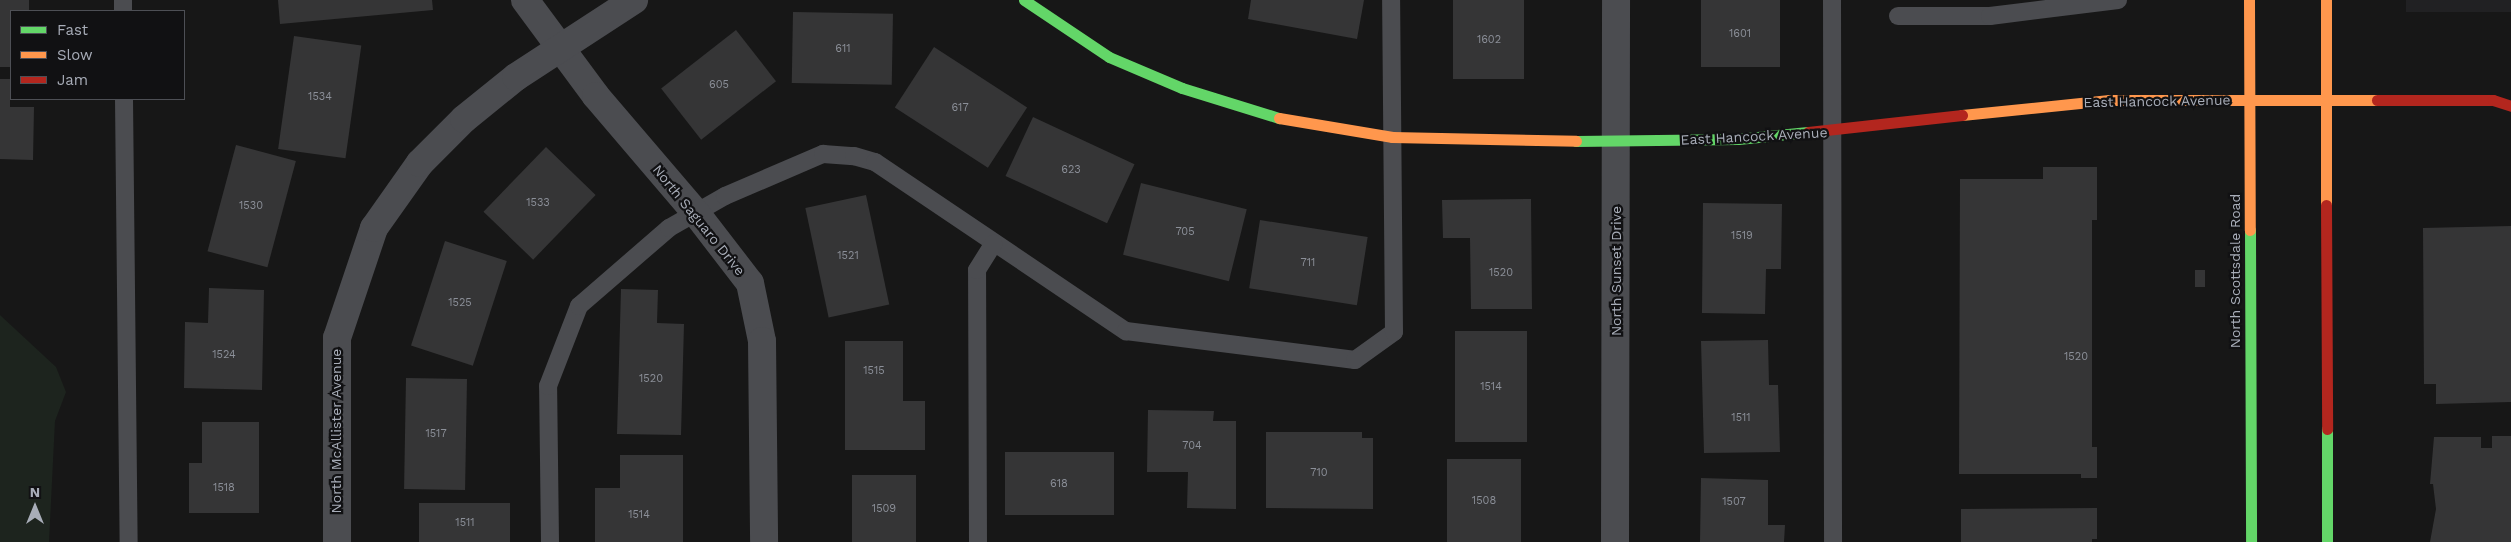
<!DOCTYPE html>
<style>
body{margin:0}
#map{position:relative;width:2511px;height:542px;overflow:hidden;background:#171717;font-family:"Work Sans",sans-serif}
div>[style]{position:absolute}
.built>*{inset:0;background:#212123;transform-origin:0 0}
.green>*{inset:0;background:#1d241e}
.building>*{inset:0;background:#353536;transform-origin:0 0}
.lane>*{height:18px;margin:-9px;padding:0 9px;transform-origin:9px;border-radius:9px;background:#4b4c50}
.street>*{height:28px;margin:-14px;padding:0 14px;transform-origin:14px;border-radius:14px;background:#4b4c50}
.fast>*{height:11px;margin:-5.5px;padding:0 5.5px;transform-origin:5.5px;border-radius:5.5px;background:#63d668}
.slow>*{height:11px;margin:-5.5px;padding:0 5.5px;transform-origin:5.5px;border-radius:5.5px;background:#ff974d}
.jam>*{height:11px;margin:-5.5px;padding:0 5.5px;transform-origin:5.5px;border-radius:5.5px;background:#b3261e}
span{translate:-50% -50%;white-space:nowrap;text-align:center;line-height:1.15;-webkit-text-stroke:4.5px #111113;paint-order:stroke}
.number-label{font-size:11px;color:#8b8f98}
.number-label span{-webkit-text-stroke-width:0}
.street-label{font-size:14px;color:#a8adb8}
.legend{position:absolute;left:10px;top:10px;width:175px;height:90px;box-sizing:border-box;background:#111113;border:1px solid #4d4f55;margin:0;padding:6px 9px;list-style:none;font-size:15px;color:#a8adb8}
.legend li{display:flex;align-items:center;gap:10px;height:25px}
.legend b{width:25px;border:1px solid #4d4f55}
.north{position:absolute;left:10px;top:482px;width:50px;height:50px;-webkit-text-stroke:4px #111113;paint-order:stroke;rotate:0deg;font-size:14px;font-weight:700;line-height:20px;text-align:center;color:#a8adb8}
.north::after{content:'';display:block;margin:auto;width:18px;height:22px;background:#a8adb8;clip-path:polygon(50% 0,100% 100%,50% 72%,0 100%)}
</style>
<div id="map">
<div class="built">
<i style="left:2406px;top:0;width:105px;height:12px"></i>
</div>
<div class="green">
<i style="clip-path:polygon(0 315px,56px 367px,66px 392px,55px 421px,49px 542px,0 542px)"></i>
</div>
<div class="building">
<i style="clip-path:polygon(0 0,29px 0,29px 11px,11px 11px,11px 67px,0 67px)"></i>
<i style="clip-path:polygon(278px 0,432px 0,433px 10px,280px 24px)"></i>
<i style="clip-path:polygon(1251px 0,1364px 0,1357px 39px,1248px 19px)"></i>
<i style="left:1453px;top:0;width:71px;height:79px"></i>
<i style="left:1701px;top:0;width:79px;height:67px"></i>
<i style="left:793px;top:12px;width:100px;height:71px;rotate:1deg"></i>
<i style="left:736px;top:30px;width:65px;height:95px;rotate:52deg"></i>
<i style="left:294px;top:36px;width:68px;height:114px;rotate:8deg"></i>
<i style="left:934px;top:47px;width:111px;height:72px;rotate:33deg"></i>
<i style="clip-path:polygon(0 79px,10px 79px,10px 107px,34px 107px,33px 160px,0 159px)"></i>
<i style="left:1033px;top:117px;width:112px;height:65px;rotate:25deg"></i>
<i style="left:236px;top:145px;width:62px;height:110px;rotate:15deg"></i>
<i style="left:546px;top:147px;width:69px;height:90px;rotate:44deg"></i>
<i style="clip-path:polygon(2043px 167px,2097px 167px,2097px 220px,2092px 220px,2092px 447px,2097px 447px,2097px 478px,2081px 478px,2081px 474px,1959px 474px,1960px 179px,2043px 179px)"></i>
<i style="left:1141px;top:183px;width:109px;height:74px;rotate:14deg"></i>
<i style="left:866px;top:195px;width:112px;height:62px;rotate:78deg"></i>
<i style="clip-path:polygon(1531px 199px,1532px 309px,1471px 309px,1470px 238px,1443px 238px,1442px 200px)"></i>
<i style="clip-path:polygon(1703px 203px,1782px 204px,1781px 269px,1766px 269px,1765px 314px,1702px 313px)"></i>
<i style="left:1260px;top:220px;width:109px;height:69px;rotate:9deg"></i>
<i style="clip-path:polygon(2511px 226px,2511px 402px,2436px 404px,2436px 384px,2424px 384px,2423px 228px)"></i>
<i style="left:445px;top:241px;width:65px;height:110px;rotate:18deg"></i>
<i style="left:2195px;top:270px;width:10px;height:17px"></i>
<i style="clip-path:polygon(209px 288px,264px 290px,262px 390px,184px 388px,185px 322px,208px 323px)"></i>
<i style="clip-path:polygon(621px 289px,658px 290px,657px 323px,684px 324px,681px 435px,617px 434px)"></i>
<i style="left:1455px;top:331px;width:72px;height:111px"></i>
<i style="clip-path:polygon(1768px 340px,1769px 385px,1778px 385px,1780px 452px,1704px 453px,1701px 341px)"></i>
<i style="clip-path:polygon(845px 341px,903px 341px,903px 401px,925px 401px,925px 450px,845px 450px)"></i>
<i style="left:406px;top:378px;width:61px;height:111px;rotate:1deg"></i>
<i style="clip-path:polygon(1148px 410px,1214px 411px,1213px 421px,1236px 421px,1236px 509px,1187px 508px,1188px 472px,1147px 472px)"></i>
<i style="clip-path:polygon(202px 422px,259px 422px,259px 513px,189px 513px,189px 463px,202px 463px)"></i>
<i style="clip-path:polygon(1266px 432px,1362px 432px,1362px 438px,1373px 438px,1373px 509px,1266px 508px)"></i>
<i style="clip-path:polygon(2492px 436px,2511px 436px,2511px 542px,2430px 542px,2436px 509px,2433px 484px,2430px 484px,2434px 437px,2481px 437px,2481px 448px,2492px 448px)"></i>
<i style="left:1114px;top:452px;width:63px;height:109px;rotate:90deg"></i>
<i style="clip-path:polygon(620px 455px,683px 455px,683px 542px,595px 542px,595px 488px,620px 488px)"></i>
<i style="left:1447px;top:459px;width:74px;height:83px"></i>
<i style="left:852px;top:475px;width:64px;height:67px"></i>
<i style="clip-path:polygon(1701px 478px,1768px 480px,1768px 525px,1785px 525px,1784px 542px,1700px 542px)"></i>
<i style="left:419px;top:503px;width:91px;height:39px"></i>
<i style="clip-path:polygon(2097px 508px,2097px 539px,2092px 539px,2092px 542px,1961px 542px,1961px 509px)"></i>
</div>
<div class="lane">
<i style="left:123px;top:0;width:11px;rotate:90deg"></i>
<i style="left:1832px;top:0;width:542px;rotate:89.89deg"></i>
<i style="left:1898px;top:16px;width:92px"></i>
<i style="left:1990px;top:16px;width:129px;rotate:-7.1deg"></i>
<i style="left:124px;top:99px;width:443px;rotate:89.4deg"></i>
<i style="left:550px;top:542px;width:156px;rotate:-90.7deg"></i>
<i style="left:548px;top:386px;width:86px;rotate:-68.8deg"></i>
<i style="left:579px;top:306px;width:119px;rotate:-40.9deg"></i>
<i style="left:669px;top:228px;width:64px;rotate:-29.7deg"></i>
<i style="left:725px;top:196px;width:107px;rotate:-23.2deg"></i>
<i style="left:823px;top:154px;width:31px;rotate:4deg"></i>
<i style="left:854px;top:156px;width:22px;rotate:16deg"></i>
<i style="left:875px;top:162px;width:303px;rotate:34deg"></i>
<i style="left:1126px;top:331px;width:231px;rotate:7.2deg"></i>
<i style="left:1355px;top:360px;width:48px;rotate:-35.7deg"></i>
<i style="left:1394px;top:332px;width:332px;rotate:-90.5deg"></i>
<i style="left:978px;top:542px;width:272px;rotate:-90.2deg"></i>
<i style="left:977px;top:270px;width:31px;rotate:-58deg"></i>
</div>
<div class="street">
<i style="left:525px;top:0;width:119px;rotate:53.5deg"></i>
<i style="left:596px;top:96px;width:154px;rotate:49.5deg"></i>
<i style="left:696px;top:213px;width:88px;rotate:52.4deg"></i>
<i style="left:750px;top:283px;width:59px;rotate:78.3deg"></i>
<i style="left:762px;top:341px;width:201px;rotate:89.4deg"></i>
<i style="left:337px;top:542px;width:204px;rotate:-90deg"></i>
<i style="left:337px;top:338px;width:116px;rotate:-71.4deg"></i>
<i style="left:374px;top:228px;width:80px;rotate:-54.7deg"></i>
<i style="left:420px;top:163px;width:62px;rotate:-45deg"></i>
<i style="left:464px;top:119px;width:67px;rotate:-38.9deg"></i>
<i style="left:516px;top:77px;width:141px;rotate:-33.1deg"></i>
<i style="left:1615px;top:542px;width:542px;rotate:-89.89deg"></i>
</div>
<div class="fast">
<i style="left:1024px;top:0;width:102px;rotate:33.8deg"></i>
<i style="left:1109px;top:57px;width:79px;rotate:23deg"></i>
<i style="left:1182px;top:88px;width:102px;rotate:17.2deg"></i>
<i style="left:1576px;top:141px;width:162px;rotate:-0.7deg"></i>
<i style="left:1738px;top:139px;width:70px;rotate:-5.7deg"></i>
<i style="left:2250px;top:230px;width:312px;rotate:89.8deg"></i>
<i style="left:2327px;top:429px;width:113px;rotate:90deg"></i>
</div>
<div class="slow">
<i style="left:2249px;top:0;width:230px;rotate:89.8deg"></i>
<i style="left:2326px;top:0;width:205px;rotate:90deg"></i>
<i style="left:1962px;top:115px;width:148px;rotate:-5.8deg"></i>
<i style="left:2109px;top:100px;width:268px"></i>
<i style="left:1279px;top:118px;width:115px;rotate:9.5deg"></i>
<i style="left:1392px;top:137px;width:184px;rotate:1.2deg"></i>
</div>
<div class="jam">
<i style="left:2377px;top:100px;width:116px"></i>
<i style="left:2493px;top:100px;width:19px;rotate:18deg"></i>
<i style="left:1808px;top:132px;width:155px;rotate:-6.3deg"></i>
<i style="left:2326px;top:205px;width:224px;rotate:89.7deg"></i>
</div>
<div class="number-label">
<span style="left:1740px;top:34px">1601</span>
<span style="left:1489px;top:40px">1602</span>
<span style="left:843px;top:49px">611</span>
<span style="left:719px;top:85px">605</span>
<span style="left:320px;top:97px">1534</span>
<span style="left:960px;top:108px">617</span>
<span style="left:1071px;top:170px">623</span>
<span style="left:538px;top:203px">1533</span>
<span style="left:251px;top:206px">1530</span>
<span style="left:1185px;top:232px">705</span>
<span style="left:1742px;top:236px">1519</span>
<span style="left:848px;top:256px">1521</span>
<span style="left:1308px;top:263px">711</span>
<span style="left:1501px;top:273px">1520</span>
<span style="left:460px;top:303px">1525</span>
<span style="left:224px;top:355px">1524</span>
<span style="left:2076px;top:357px">1520</span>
<span style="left:874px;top:371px">1515</span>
<span style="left:651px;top:379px">1520</span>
<span style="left:1491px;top:387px">1514</span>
<span style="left:1741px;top:418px">1511</span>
<span style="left:436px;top:434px">1517</span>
<span style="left:1192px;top:446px">704</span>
<span style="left:1319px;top:473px">710</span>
<span style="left:1059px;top:484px">618</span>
<span style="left:224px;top:488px">1518</span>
<span style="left:1484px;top:501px">1508</span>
<span style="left:1734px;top:502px">1507</span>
<span style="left:884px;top:509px">1509</span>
<span style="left:639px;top:515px">1514</span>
<span style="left:465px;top:523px">1511</span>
</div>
<div class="street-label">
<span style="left:2157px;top:101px;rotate:-1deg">East Hancock Avenue</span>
<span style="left:1754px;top:136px;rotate:-3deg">East Hancock Avenue</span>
<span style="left:699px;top:220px;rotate:51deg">North Saguaro Drive</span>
<span style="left:1616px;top:271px;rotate:-90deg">North Sunset Drive</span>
<span style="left:2235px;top:271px;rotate:-90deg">North Scottsdale Road</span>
<span style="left:336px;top:431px;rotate:-90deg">North McAllister Avenue</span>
</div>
<ul class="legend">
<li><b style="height:6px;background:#63d668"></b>Fast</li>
<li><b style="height:6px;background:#ff974d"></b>Slow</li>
<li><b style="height:6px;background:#b3261e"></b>Jam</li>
</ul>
<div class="north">N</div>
</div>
